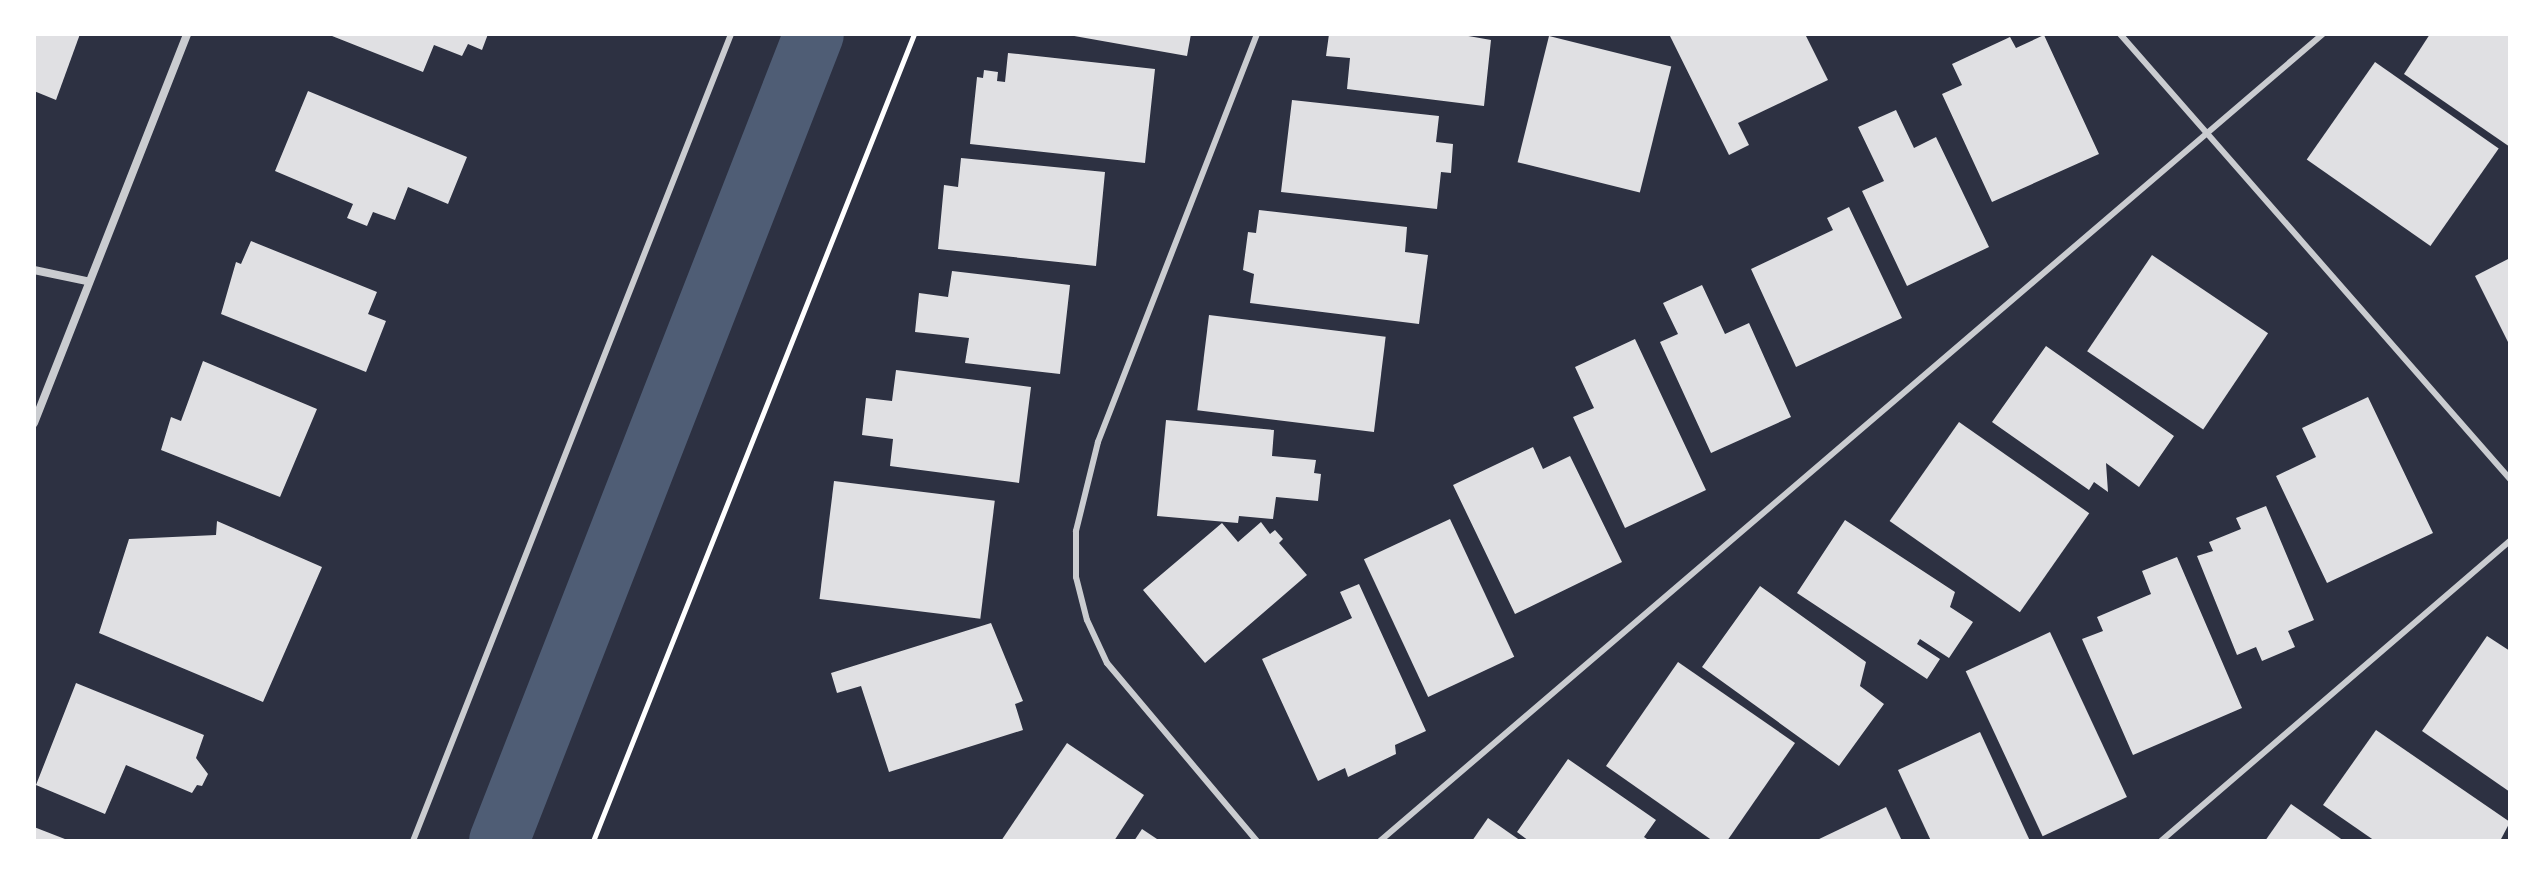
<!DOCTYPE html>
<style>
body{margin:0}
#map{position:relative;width:2544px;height:875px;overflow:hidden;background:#2d3142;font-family:"Space Grotesk",sans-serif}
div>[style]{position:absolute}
.canal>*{height:60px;margin:-30px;padding:0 30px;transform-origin:30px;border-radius:30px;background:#4f5d75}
.building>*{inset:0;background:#e0e0e3;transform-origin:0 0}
.path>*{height:5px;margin:-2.5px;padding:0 2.5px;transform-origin:2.5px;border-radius:2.5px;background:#fff}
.service>*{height:6px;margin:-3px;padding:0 3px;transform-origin:3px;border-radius:3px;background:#caccd0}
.minor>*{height:8px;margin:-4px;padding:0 4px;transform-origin:4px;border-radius:4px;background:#caccd0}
span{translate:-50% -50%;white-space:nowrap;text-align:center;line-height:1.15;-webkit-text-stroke:6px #fff;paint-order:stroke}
.frame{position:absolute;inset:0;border:36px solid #fff;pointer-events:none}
</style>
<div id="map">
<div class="canal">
<i style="left:499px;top:841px;width:866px;rotate:-68.68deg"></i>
</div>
<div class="building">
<i style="clip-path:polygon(34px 34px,80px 34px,56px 100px,34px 91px)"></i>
<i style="clip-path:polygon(327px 34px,488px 34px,482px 50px,468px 44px,462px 56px,434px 45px,423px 72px)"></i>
<i style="clip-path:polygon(1063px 34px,1191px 34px,1187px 56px)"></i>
<i style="clip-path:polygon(1329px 34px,1457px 34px,1491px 40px,1484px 106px,1347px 89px,1350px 58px,1326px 56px)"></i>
<i style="clip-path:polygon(1669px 34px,1805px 34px,1828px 80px,1738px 123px,1749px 145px,1729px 155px)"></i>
<i style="clip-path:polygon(2430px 34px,2510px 34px,2510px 147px,2404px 74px)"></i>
<i style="clip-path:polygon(2044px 35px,2099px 154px,1992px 202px,1942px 94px,1962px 85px,1952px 64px,2010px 37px,2016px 48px)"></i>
<i style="left:1549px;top:36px;width:126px;height:130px;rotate:14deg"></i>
<i style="clip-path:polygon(1008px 53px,1155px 69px,1145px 163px,970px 144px,977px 77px,983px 78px,984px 70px,998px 72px,997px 81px,1005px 82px)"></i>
<i style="left:2375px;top:62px;width:151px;height:119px;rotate:35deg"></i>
<i style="clip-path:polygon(308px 91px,467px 157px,448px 204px,408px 187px,395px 220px,373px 212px,367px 226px,347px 218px,353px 204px,275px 171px)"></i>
<i style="clip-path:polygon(1292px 100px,1439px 116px,1436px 142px,1453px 144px,1451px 173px,1441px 172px,1437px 209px,1281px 192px)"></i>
<i style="clip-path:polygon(1896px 110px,1914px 148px,1936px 137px,1989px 247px,1907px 286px,1862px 191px,1884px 181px,1858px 127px)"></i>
<i style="clip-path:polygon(961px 158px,1105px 172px,1096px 266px,938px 249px,944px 185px,958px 187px)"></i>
<i style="clip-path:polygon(1849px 207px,1902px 318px,1796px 367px,1751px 269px,1833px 230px,1827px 218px)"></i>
<i style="clip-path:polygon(1259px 210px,1407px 227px,1405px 252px,1428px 255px,1419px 324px,1250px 303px,1254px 274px,1243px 270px,1248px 232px,1256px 233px)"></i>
<i style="clip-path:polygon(251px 241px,377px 292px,368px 314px,386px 321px,366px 372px,221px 314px,236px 262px,241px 264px)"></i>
<i style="left:2152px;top:255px;width:140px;height:116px;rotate:34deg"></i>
<i style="clip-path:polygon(2510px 258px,2510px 346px,2475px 276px)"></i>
<i style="clip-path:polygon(952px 271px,1070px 285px,1060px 374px,965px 363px,969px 338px,915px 332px,919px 293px,948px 297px)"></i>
<i style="clip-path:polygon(1702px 285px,1725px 334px,1749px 323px,1791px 417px,1711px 453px,1660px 342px,1678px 334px,1663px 303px)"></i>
<i style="left:1209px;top:315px;width:178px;height:96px;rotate:7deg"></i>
<i style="clip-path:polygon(1635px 339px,1706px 490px,1625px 528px,1573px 417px,1594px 408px,1575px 367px)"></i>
<i style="clip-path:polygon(2046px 346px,2174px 436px,2139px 487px,2106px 463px,2108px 492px,2094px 482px,2089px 490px,1992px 422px)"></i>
<i style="clip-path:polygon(203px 361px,317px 409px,280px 497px,161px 450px,171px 417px,181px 421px)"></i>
<i style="clip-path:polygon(896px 370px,1031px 387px,1019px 483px,890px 466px,893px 439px,862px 435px,866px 398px,892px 401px)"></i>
<i style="clip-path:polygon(2368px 397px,2433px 533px,2327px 583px,2276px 476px,2316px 457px,2302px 428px)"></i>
<i style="clip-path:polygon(1166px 420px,1274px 430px,1272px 456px,1316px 460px,1314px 473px,1321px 474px,1318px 501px,1276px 497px,1273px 519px,1239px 516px,1238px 523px,1157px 516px)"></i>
<i style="left:1959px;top:422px;width:159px;height:121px;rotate:35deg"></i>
<i style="clip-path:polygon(1533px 447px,1543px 469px,1570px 456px,1622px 562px,1515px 614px,1453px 485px)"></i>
<i style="left:834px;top:481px;width:162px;height:119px;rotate:7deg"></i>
<i style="clip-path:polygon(2266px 506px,2314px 620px,2288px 631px,2295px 647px,2262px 661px,2256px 647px,2237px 655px,2197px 556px,2213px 551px,2209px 542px,2241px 529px,2236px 518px)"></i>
<i style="left:1450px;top:519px;width:152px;height:95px;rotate:65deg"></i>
<i style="clip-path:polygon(1845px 520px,1955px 592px,1950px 607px,1973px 622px,1949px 658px,1920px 639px,1917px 644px,1940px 659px,1927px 679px,1797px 593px)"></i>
<i style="clip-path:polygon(217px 521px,322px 567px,263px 702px,99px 633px,129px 539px,216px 535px)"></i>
<i style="clip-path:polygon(1261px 522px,1270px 534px,1275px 530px,1283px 539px,1279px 543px,1307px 575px,1205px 663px,1143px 590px,1222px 523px,1238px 542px)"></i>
<i style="clip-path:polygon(2177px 557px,2242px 708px,2133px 755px,2082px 639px,2103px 631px,2097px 617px,2151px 594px,2142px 571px)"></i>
<i style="clip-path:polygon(1359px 584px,1426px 731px,1395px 745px,1396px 754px,1348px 777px,1345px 768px,1318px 781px,1262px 659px,1352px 618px,1340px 592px)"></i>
<i style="clip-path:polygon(1760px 586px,1866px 662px,1860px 686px,1884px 704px,1839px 766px,1702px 667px)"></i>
<i style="clip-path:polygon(991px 623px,1023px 701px,1015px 704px,1023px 730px,889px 772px,861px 686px,837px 693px,831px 673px)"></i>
<i style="left:2050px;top:632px;width:182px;height:93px;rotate:65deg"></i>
<i style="clip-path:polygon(2487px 636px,2510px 651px,2510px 792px,2422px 731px)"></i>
<i style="clip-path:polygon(1678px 662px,1795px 743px,1727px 841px,1713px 841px,1606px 766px)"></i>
<i style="clip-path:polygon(76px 683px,204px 735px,196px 758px,208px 774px,202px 786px,197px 785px,192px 793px,126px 765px,105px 814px,36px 785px)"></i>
<i style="clip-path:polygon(2376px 730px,2510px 822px,2500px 841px,2375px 841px,2323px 805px)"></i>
<i style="clip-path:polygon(1980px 732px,2030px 841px,1931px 841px,1898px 770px)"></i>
<i style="clip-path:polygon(1067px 743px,1144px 795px,1114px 841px,1001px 841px)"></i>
<i style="clip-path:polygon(1568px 759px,1656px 820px,1644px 837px,1650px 841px,1529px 841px,1517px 832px)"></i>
<i style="clip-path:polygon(2291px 804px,2344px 841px,2265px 841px)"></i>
<i style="clip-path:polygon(1886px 807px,1902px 841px,1815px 841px)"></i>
<i style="clip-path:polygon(1488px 818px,1521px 841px,1472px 841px)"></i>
<i style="clip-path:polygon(34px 827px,70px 841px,34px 841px)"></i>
<i style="clip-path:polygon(1142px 829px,1160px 841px,1134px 841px)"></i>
</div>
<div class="path">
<i style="left:593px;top:841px;width:868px;rotate:-68.31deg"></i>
</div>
<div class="service">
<i style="left:1257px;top:34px;width:438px;rotate:111.3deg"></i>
<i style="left:1098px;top:442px;width:92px;rotate:103.9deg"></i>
<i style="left:1076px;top:531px;width:46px;rotate:90deg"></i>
<i style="left:1076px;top:577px;width:44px;rotate:75.7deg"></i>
<i style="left:1087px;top:620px;width:47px;rotate:65.1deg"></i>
<i style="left:1107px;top:663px;width:233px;rotate:49.9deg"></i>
<i style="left:2120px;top:34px;width:592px;rotate:48.77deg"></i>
<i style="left:413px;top:841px;width:867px;rotate:-68.49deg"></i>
<i style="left:1380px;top:841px;width:1241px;rotate:-40.56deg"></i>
<i style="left:2161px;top:841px;width:460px;rotate:-40.7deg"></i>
</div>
<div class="minor">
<i style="left:34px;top:270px;width:53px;rotate:11.9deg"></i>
<i style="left:34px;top:423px;width:418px;rotate:-68.5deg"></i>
</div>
<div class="frame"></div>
</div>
